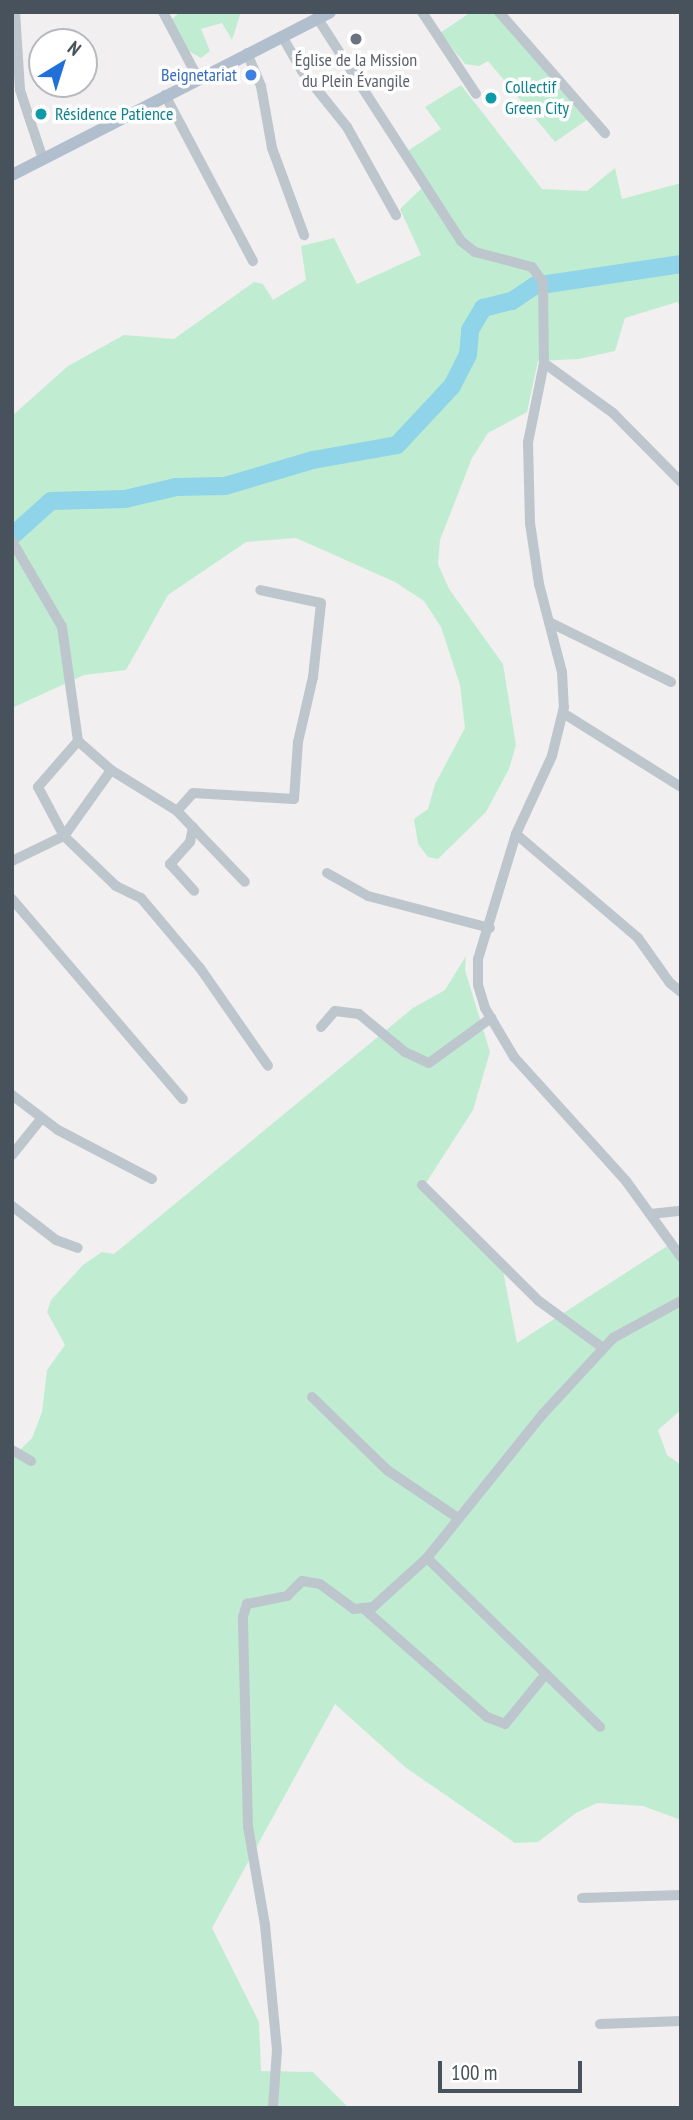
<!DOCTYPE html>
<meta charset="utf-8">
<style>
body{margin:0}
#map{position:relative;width:693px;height:2120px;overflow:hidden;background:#f1efef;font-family:"PT Sans Narrow",sans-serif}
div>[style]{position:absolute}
.green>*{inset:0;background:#c0edd2}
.river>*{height:18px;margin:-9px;padding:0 9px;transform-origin:9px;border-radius:9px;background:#8fd4e8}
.minor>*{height:10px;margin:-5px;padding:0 5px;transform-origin:5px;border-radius:5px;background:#bec6cd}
.major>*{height:12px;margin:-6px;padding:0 6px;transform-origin:6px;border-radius:6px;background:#b0becd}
.dots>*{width:19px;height:19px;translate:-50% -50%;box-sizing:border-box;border:4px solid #fff;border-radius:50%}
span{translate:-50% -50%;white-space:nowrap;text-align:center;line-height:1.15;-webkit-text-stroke:7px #fff;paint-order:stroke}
.worship-label{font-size:18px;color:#5b616d}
.shop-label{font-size:18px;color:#366cbe}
.right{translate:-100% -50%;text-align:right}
.culture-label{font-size:18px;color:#0d838f}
.left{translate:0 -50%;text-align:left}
.frame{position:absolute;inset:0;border:14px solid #48525c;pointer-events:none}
.north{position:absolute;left:28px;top:28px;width:70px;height:70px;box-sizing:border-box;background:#fff;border:2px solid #b6babe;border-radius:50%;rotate:38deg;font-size:19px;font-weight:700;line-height:28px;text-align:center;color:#48525c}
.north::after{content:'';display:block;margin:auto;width:24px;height:32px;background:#216fd9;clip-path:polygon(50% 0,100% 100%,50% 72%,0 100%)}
.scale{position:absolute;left:438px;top:2061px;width:144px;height:32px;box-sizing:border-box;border:4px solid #48525c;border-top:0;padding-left:9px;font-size:21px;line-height:24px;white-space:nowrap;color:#48525c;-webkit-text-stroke:5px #fff;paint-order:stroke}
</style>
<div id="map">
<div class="green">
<i style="clip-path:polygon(180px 12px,241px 12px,232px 40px,222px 23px,201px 29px,210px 51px,201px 58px,182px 47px,169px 22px)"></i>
<i style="clip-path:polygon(471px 12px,500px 12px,591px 117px,555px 142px,488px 61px,479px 66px,465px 64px,440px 33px)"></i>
<i style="clip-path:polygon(461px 85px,542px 189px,587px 191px,615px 168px,622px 199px,681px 183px,681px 306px,677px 302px,625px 318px,615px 351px,579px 359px,538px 361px,527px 412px,488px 433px,472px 458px,440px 540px,438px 564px,449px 589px,503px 664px,516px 745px,509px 769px,486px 812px,438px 859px,428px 857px,418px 844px,414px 819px,428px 809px,435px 784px,465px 728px,460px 685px,441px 627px,424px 601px,395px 582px,296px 538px,246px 542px,168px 595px,126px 670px,84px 675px,12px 708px,12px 416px,68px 366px,124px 335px,174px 339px,254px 282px,263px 284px,273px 300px,306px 280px,301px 246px,334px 238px,357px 284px,421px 255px,400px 209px,424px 186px,403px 154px,441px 129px,425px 107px)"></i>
<i style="clip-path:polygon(466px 956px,465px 970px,490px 1052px,473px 1110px,424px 1186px,501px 1260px,517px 1343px,672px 1243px,681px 1257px,681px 1410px,658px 1430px,667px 1455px,681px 1465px,681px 1820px,643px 1806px,597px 1803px,576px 1813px,538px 1842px,515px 1843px,405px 1767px,335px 1704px,212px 1928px,259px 2022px,261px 2071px,313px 2072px,349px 2108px,12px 2108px,12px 1458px,32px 1438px,42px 1412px,47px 1370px,65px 1345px,47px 1312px,51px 1300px,83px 1265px,102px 1252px,114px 1254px,413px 1008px,445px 990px)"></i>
</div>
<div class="river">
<i style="left:12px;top:536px;width:52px;rotate:-41.9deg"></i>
<i style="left:51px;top:501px;width:74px;rotate:-1.5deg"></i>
<i style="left:125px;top:499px;width:52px;rotate:-13.2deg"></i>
<i style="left:176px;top:487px;width:49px;rotate:-1.2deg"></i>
<i style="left:225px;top:486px;width:92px;rotate:-16.5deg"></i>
<i style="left:313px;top:460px;width:85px;rotate:-10.1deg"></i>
<i style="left:397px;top:445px;width:81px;rotate:-47deg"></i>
<i style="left:452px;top:386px;width:35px;rotate:-63deg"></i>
<i style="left:468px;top:355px;width:25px;rotate:-85deg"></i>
<i style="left:470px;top:330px;width:26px;rotate:-59deg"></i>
<i style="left:483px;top:308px;width:30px;rotate:-14deg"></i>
<i style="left:512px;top:301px;width:27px;rotate:-34deg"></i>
<i style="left:534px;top:286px;width:149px;rotate:-8.5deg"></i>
</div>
<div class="minor">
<i style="left:15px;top:12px;width:78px;rotate:86.3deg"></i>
<i style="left:20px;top:90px;width:73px;rotate:71.6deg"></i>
<i style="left:163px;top:12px;width:75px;rotate:62.1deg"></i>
<i style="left:422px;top:12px;width:98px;rotate:56.6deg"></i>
<i style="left:499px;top:12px;width:161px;rotate:48.8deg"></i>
<i style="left:318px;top:19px;width:264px;rotate:57.2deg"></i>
<i style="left:461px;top:241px;width:18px;rotate:38deg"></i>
<i style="left:475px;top:252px;width:59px;rotate:14.7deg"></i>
<i style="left:532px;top:267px;width:19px;rotate:54deg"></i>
<i style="left:543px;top:282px;width:81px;rotate:89.3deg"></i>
<i style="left:544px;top:363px;width:81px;rotate:101.4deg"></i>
<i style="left:528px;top:442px;width:81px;rotate:88.6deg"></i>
<i style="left:530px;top:523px;width:62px;rotate:81.6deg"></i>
<i style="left:539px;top:584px;width:91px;rotate:75.4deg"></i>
<i style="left:562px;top:672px;width:35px;rotate:87deg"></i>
<i style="left:564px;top:707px;width:50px;rotate:103.8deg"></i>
<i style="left:552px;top:756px;width:86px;rotate:114.8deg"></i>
<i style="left:516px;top:834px;width:131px;rotate:106.9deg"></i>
<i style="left:478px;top:959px;width:26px;rotate:90deg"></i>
<i style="left:478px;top:985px;width:24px;rotate:73deg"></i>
<i style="left:485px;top:1008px;width:57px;rotate:59.4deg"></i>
<i style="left:514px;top:1057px;width:167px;rotate:47.9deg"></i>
<i style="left:626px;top:1181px;width:94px;rotate:54.1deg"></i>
<i style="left:282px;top:36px;width:40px;rotate:60.3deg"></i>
<i style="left:302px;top:71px;width:72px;rotate:51.2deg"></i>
<i style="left:347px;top:127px;width:101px;rotate:60.9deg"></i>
<i style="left:247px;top:53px;width:36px;rotate:67deg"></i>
<i style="left:261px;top:86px;width:63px;rotate:79.9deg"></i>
<i style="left:272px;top:148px;width:93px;rotate:69.8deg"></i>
<i style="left:165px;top:95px;width:188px;rotate:62.1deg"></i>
<i style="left:544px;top:363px;width:85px;rotate:35.9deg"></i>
<i style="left:613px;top:413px;width:97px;rotate:45.4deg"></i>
<i style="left:12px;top:541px;width:99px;rotate:59.8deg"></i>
<i style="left:62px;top:627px;width:115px;rotate:82deg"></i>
<i style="left:78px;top:741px;width:44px;rotate:41.3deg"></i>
<i style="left:111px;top:770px;width:78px;rotate:31.8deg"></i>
<i style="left:177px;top:811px;width:98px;rotate:46.2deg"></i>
<i style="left:549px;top:622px;width:136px;rotate:26.2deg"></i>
<i style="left:563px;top:713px;width:139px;rotate:32.1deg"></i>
<i style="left:78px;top:741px;width:61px;rotate:131deg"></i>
<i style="left:38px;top:787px;width:55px;rotate:62deg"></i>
<i style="left:64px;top:836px;width:72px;rotate:43.9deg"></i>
<i style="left:116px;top:886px;width:28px;rotate:26deg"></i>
<i style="left:141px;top:898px;width:92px;rotate:49.9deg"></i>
<i style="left:200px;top:968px;width:119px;rotate:55.2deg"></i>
<i style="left:177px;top:811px;width:24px;rotate:-48deg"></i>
<i style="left:193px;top:793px;width:101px;rotate:3.4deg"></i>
<i style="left:294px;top:799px;width:57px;rotate:-86deg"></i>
<i style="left:298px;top:742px;width:67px;rotate:-77deg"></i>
<i style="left:313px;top:677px;width:74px;rotate:-83.8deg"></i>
<i style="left:321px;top:603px;width:62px;rotate:-168deg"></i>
<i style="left:193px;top:827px;width:15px;rotate:101deg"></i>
<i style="left:190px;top:842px;width:30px;rotate:132deg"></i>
<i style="left:170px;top:864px;width:36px;rotate:48deg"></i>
<i style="left:516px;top:834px;width:160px;rotate:40.4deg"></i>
<i style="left:638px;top:938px;width:55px;rotate:54.6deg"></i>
<i style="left:670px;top:983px;width:14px;rotate:39deg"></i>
<i style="left:12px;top:861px;width:58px;rotate:-25.7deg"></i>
<i style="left:64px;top:836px;width:81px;rotate:-54.5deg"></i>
<i style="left:327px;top:873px;width:47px;rotate:29.3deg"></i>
<i style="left:368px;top:896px;width:126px;rotate:14.7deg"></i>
<i style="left:12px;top:899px;width:263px;rotate:49.5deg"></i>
<i style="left:321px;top:1027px;width:21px;rotate:-49deg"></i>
<i style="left:335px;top:1011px;width:24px;rotate:7deg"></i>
<i style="left:359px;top:1014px;width:60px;rotate:39.6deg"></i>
<i style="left:405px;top:1052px;width:26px;rotate:25deg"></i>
<i style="left:429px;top:1063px;width:77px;rotate:-36deg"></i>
<i style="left:12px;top:1095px;width:58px;rotate:37.3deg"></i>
<i style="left:58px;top:1130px;width:106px;rotate:27.5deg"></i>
<i style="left:12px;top:1155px;width:46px;rotate:-51.1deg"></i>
<i style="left:422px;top:1185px;width:165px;rotate:44.8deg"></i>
<i style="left:539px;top:1301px;width:79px;rotate:36.3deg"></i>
<i style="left:12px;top:1206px;width:56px;rotate:37.7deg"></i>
<i style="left:56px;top:1240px;width:23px;rotate:20deg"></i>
<i style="left:650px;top:1214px;width:31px;rotate:-6deg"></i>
<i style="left:312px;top:1397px;width:105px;rotate:44.2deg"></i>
<i style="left:387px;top:1470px;width:86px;rotate:34.1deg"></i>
<i style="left:12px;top:1450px;width:22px;rotate:30deg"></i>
<i style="left:427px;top:1558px;width:242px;rotate:44.3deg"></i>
<i style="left:363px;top:1608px;width:165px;rotate:41.3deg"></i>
<i style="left:487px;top:1717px;width:19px;rotate:21deg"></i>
<i style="left:505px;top:1724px;width:63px;rotate:-50.8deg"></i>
<i style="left:582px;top:1898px;width:99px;rotate:-1.7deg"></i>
<i style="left:600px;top:2024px;width:81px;rotate:-2.1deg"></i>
<i style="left:273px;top:2108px;width:58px;rotate:-86.1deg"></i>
<i style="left:277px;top:2050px;width:126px;rotate:-95.5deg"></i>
<i style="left:265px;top:1925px;width:99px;rotate:-99.8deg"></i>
<i style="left:248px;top:1827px;width:210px;rotate:-91.4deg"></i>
<i style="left:243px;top:1617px;width:14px;rotate:-73deg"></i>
<i style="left:247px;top:1604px;width:41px;rotate:-11.3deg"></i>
<i style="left:287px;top:1596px;width:21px;rotate:-45deg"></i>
<i style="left:302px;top:1581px;width:18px;rotate:9deg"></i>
<i style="left:320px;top:1584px;width:42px;rotate:36.3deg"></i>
<i style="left:354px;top:1609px;width:19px;rotate:-6deg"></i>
<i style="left:373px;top:1607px;width:73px;rotate:-42.2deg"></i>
<i style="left:427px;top:1558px;width:184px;rotate:-51.2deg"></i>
<i style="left:542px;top:1415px;width:105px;rotate:-47.3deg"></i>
<i style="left:613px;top:1338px;width:77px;rotate:-28.6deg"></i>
</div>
<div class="major">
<i style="left:12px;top:175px;width:357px;rotate:-27.1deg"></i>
</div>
<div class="dots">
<i style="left:356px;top:39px;background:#6b7280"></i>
<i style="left:251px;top:75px;background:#3f7fe0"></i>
<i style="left:491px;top:98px;background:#0f9aa8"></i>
<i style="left:41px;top:114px;background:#0f9aa8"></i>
</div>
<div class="worship-label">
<span style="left:356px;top:71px">Église de la Mission<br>du Plein Évangile</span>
</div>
<div class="shop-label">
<span class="right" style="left:237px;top:75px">Beignetariat</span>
</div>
<div class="culture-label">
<span class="left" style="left:505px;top:98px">Collectif<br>Green City</span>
<span class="left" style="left:55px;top:114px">Résidence Patience</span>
</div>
<div class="frame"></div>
<div class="north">N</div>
<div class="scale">100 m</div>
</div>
